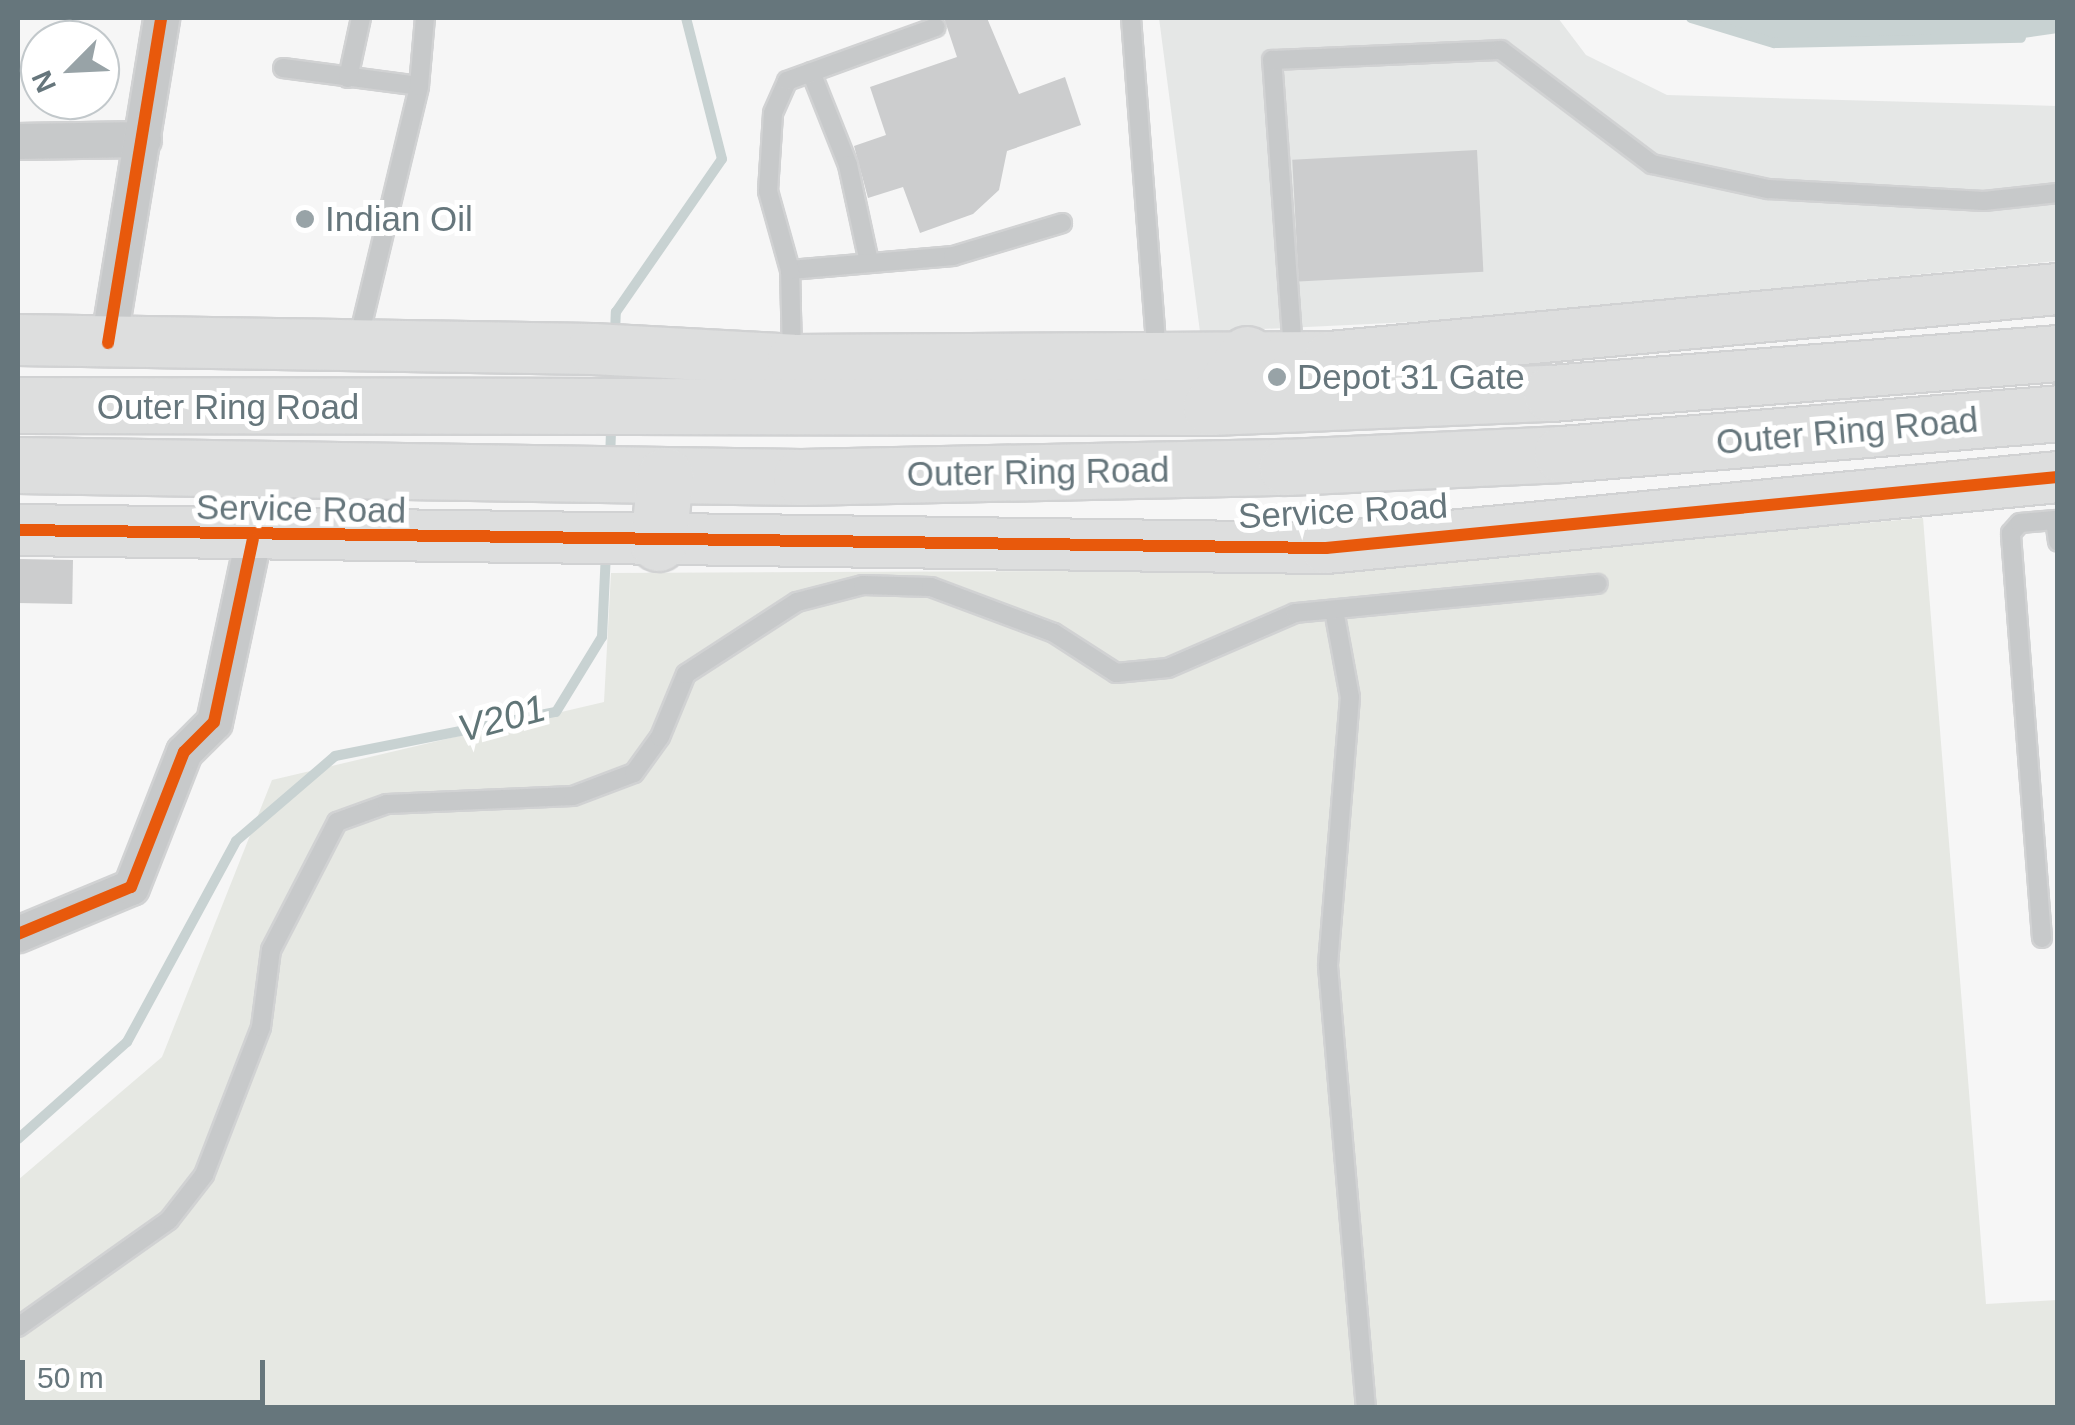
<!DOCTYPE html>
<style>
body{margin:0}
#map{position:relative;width:2075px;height:1425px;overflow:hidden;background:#f6f6f6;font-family:Helvetica,sans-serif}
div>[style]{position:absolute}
.built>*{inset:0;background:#e5e7e6}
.green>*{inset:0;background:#e6e8e3}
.water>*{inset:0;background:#c8d2d2}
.stream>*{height:10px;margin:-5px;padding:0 5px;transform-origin:5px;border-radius:5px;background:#c8d2d2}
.building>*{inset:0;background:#cccdce;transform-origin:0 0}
.roads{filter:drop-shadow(2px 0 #d1d2d3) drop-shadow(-2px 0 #d1d2d3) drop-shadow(0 2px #d1d2d3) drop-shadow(0 -2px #d1d2d3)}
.lane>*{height:18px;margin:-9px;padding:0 9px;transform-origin:9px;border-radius:9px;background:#c7c9ca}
.street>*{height:35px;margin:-17.5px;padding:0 17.5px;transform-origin:17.5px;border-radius:17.5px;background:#c7c9ca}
.secondary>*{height:50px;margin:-25px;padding:0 25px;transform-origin:25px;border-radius:25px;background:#dddede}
.highway>*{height:55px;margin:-27.5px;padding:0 27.5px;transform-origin:27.5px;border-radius:27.5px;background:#dddede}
.cycleway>*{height:12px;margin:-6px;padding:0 6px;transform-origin:6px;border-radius:6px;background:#e8590c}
.dots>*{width:28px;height:28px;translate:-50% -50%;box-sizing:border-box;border:5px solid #fff;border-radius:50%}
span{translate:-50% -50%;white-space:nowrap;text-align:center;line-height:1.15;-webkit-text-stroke:10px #fff;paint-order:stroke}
.poi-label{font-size:35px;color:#66767c}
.left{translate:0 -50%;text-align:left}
.street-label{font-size:35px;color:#66767c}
.water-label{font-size:38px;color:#607577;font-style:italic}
.frame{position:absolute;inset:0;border:20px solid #66767c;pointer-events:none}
.north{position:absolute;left:20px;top:20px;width:100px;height:100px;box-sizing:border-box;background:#fff;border:2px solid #c2c8cb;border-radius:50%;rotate:246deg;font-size:28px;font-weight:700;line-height:40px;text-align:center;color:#66767c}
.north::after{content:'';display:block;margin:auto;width:35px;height:45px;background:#98a3a7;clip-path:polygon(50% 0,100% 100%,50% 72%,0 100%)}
.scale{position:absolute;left:20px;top:1360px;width:245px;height:45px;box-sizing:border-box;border:5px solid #66767c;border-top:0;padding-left:12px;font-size:30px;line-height:35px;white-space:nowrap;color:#66767c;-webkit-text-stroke:8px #fff;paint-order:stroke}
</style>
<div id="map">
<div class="built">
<i style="clip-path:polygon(1159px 18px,1558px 18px,1586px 55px,1667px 95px,2057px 106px,2057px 261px,1453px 320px,1200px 332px)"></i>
</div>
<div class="green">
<i style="clip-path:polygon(1923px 518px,1986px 1304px,2057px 1300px,2057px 1407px,18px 1408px,18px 1180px,162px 1057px,272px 780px,604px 702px,611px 573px,1321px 570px)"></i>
</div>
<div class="water">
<i style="clip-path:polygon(1691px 18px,2057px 18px,2058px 33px,1989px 43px,1774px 43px)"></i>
</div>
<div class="stream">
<i style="left:1691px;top:18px;width:87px;rotate:16.8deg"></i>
<i style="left:1774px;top:43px;width:247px;rotate:-1.2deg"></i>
<i style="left:615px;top:335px;width:23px;rotate:-88deg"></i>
<i style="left:616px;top:312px;width:186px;rotate:-55.3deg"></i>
<i style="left:722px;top:159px;width:146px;rotate:-104.3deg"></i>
<i style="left:610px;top:460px;width:38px;rotate:-88deg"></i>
<i style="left:18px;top:1139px;width:146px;rotate:-41.7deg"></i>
<i style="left:127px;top:1042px;width:229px;rotate:-61.5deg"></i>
<i style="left:236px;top:841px;width:130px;rotate:-40.6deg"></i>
<i style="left:335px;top:756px;width:225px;rotate:-11.3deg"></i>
<i style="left:556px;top:712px;width:88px;rotate:-58.5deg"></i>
<i style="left:602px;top:637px;width:85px;rotate:-87.3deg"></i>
</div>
<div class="building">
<i style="clip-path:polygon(944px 18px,987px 18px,1019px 94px,1065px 77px,1081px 125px,1007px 151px,999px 190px,973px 214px,920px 233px,903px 187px,868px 198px,854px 146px,886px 135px,870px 87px,957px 57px)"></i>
<i style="left:1477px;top:150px;width:122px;height:185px;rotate:87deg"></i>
<i style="left:18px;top:559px;width:55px;height:44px;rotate:1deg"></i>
</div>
<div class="roads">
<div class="lane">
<i style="left:1131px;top:18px;width:337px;rotate:85.6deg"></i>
<i style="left:283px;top:68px;width:137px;rotate:7.5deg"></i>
<i style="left:811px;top:72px;width:100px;rotate:68.3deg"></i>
<i style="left:848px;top:165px;width:99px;rotate:77.8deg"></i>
<i style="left:348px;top:78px;width:61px;rotate:-77.8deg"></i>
<i style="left:790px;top:270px;width:164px;rotate:-4.9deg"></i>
<i style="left:953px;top:256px;width:114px;rotate:-16.8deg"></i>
<i style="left:358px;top:341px;width:262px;rotate:-76.5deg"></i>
<i style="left:419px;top:86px;width:68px;rotate:-85deg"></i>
<i style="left:1293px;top:351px;width:292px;rotate:-94.1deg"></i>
<i style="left:1272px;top:60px;width:229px;rotate:-2.5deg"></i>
<i style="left:1501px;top:50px;width:189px;rotate:37.1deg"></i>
<i style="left:1652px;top:164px;width:119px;rotate:12.2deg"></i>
<i style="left:1768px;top:189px;width:216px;rotate:3.2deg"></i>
<i style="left:1984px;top:201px;width:74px;rotate:-6.2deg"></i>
<i style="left:792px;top:355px;width:85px;rotate:-91.3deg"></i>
<i style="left:790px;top:270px;width:82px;rotate:-105.6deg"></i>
<i style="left:768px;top:191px;width:78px;rotate:-86.3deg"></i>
<i style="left:773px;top:113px;width:35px;rotate:-66deg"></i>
<i style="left:787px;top:81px;width:158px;rotate:-19.9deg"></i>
<i style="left:2055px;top:520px;width:22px;rotate:82deg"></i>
<i style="left:1334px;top:610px;width:88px;rotate:79.6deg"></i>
<i style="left:1350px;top:697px;width:270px;rotate:94.7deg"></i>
<i style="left:1328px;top:966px;width:444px;rotate:85.1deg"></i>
<i style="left:2042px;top:938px;width:406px;rotate:-94.4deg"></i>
<i style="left:2011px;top:533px;width:13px;rotate:-48deg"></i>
<i style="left:2020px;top:523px;width:38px;rotate:-5deg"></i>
<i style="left:18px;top:1327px;width:185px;rotate:-35.3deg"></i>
<i style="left:169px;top:1220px;width:57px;rotate:-52.1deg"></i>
<i style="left:204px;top:1175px;width:159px;rotate:-68.9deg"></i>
<i style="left:261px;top:1027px;width:78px;rotate:-82.6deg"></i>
<i style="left:271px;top:950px;width:144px;rotate:-62.7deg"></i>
<i style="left:337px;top:822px;width:53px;rotate:-19.8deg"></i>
<i style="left:387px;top:804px;width:186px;rotate:-2.5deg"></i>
<i style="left:573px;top:796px;width:65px;rotate:-20.7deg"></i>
<i style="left:634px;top:773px;width:44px;rotate:-54.2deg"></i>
<i style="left:660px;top:737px;width:68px;rotate:-67.6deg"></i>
<i style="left:686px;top:674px;width:132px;rotate:-33deg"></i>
<i style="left:797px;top:602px;width:68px;rotate:-14.4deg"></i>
<i style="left:863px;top:585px;width:68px;rotate:1.7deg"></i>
<i style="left:931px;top:587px;width:131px;rotate:20.5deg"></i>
<i style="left:1054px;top:633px;width:74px;rotate:32.8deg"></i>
<i style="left:1116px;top:673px;width:52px;rotate:-5.5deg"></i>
<i style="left:1168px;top:668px;width:138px;rotate:-23.4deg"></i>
<i style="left:1295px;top:613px;width:304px;rotate:-5.5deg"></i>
</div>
<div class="street">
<i style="left:18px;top:141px;width:125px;rotate:-0.9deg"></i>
<i style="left:108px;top:343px;width:329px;rotate:-80.7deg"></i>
<i style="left:18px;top:934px;width:122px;rotate:-22.6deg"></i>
<i style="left:131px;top:887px;width:145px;rotate:-68.6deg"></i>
<i style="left:184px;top:752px;width:42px;rotate:-45deg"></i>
<i style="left:214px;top:722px;width:187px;rotate:-78deg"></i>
</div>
<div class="secondary">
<i style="left:18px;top:340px;width:575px;rotate:0.9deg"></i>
<i style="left:593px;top:349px;width:200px;rotate:3.1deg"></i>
<i style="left:793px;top:360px;width:537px;rotate:-0.32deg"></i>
<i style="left:1330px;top:357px;width:731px;rotate:-5.34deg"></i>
<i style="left:18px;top:530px;width:1308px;rotate:0.79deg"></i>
<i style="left:1326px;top:548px;width:735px;rotate:-5.54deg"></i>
</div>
<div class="highway">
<i style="left:18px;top:405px;width:1193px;rotate:0.1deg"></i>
<i style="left:1211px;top:407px;width:340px;rotate:-2.4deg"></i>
<i style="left:1551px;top:393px;width:509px;rotate:-4.51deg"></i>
<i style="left:1211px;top:407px;width:64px;rotate:-55.8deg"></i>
<i style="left:18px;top:465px;width:783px;rotate:0.88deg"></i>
<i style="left:801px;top:477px;width:486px;rotate:-1.2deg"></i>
<i style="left:1287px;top:467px;width:275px;rotate:-2.7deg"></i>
<i style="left:1562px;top:454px;width:498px;rotate:-4.7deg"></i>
<i style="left:658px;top:543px;width:68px;rotate:-84.1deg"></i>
</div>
</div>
<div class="cycleway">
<i style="left:108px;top:343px;width:329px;rotate:-80.7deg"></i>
<i style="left:18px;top:530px;width:1308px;rotate:0.79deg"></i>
<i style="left:1326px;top:548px;width:735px;rotate:-5.54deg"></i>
<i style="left:18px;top:934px;width:122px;rotate:-22.6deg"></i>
<i style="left:131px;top:887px;width:145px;rotate:-68.6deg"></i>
<i style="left:184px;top:752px;width:42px;rotate:-45deg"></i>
<i style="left:214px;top:722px;width:187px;rotate:-78deg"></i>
</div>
<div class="dots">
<i style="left:305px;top:219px;background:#98a3a7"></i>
<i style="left:1277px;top:377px;background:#98a3a7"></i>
</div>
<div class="poi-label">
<span class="left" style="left:325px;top:219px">Indian Oil</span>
<span class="left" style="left:1297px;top:377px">Depot 31 Gate</span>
</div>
<div class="street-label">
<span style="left:228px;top:407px">Outer Ring Road</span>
<span style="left:1847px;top:431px;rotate:-5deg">Outer Ring Road</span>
<span style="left:1038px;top:472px;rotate:-1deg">Outer Ring Road</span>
<span style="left:301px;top:509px;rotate:1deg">Service Road</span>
<span style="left:1343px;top:511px;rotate:-3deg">Service Road</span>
</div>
<div class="water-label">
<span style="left:502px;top:719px;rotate:-15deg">V201</span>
</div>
<div class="frame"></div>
<div class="north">N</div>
<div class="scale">50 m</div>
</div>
